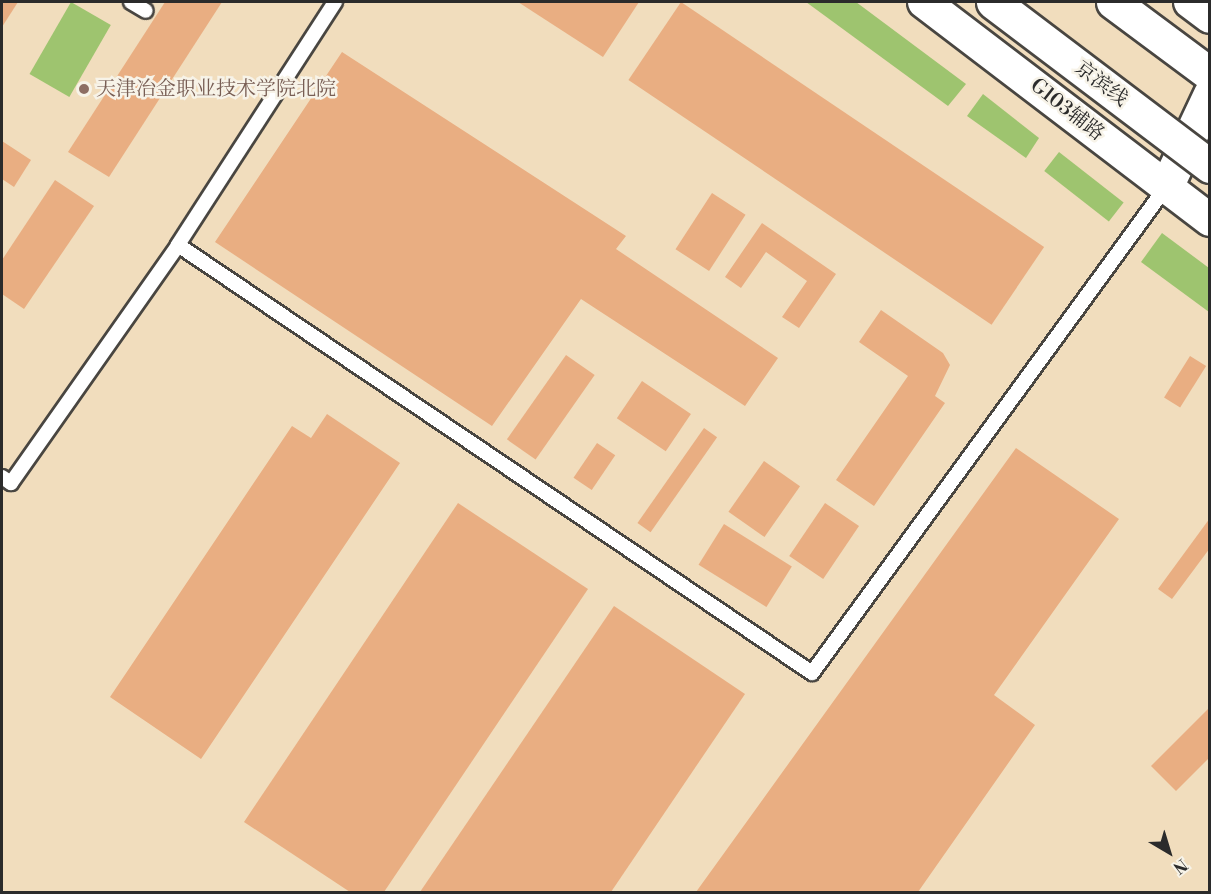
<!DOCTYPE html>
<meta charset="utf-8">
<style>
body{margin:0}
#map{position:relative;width:1211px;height:894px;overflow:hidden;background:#f1ddbd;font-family:"Libre Bodoni","Noto Serif SC",serif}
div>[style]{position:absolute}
.green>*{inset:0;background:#9ec46f;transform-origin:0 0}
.building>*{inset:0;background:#e9ae82;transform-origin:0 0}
.roads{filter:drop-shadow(2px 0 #494641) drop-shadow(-2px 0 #494641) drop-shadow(0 2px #494641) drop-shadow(0 -2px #494641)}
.service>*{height:14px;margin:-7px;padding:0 7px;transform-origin:7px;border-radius:7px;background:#fff}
.tertiary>*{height:32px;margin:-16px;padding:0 16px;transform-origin:16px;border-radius:16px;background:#fff}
.secondary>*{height:33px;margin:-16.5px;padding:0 16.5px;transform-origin:16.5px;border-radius:16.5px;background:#fff}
.trunk>*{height:33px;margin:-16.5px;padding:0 16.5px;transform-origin:16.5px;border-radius:16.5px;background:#fff}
.bridges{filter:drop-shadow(2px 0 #494641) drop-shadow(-2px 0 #494641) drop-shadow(0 2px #494641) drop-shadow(0 -2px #494641)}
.trunk-bridge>*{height:33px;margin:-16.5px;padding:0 16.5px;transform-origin:16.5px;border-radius:16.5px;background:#fff}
.dots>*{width:16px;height:16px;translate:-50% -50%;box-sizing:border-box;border:3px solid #f7f3e8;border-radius:50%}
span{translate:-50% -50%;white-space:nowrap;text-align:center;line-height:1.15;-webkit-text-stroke:5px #f7f3e8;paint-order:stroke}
.street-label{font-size:20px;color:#2b2b2b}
.education-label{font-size:20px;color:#785e54}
.left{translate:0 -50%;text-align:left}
.frame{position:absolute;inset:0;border:3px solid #2b2b2b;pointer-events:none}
.north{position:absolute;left:1139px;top:822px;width:60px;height:60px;-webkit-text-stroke:4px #f7f3e8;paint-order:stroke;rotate:142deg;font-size:16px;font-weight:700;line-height:24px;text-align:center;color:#2b2b2b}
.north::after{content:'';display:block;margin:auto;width:21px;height:27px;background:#2b2b2b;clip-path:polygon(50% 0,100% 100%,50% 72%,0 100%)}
</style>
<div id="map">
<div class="green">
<i style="left:71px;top:2px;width:46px;height:83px;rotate:30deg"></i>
<i style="clip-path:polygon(806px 2px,856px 2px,966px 84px,948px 106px)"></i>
<i style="clip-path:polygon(983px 94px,1039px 138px,1026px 158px,967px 116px)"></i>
<i style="left:1059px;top:152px;width:82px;height:24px;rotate:38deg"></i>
<i style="clip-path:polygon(1162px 233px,1209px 268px,1209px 312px,1141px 262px)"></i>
</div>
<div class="building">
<i style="clip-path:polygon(2px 2px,18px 2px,2px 27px)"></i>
<i style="clip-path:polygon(165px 2px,222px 2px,109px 177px,68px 152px)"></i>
<i style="clip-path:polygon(518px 2px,639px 2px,603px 57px)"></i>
<i style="left:681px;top:2px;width:438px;height:94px;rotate:34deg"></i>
<i style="clip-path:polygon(342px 52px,626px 236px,616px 249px,778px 358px,745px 406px,581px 299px,492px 426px,215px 242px)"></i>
<i style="clip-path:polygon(2px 141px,31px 160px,14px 187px,2px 179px)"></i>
<i style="clip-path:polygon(55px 180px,94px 206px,24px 309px,2px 294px,2px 260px)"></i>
<i style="left:712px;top:193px;width:40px;height:67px;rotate:33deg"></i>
<i style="clip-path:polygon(762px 223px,836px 274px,799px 328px,782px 317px,807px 281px,766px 252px,741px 288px,725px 277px)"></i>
<i style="clip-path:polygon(881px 310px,943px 353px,950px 365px,935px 396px,945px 403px,874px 506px,836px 480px,908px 376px,859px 342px)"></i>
<i style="left:566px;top:355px;width:35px;height:103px;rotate:35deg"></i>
<i style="left:1190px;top:356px;width:19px;height:49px;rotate:32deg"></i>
<i style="left:642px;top:381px;width:59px;height:45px;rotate:34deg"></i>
<i style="clip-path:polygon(327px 414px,400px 463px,201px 759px,110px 697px,292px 426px,311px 438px)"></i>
<i style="left:704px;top:428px;width:16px;height:116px;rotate:35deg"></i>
<i style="left:597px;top:443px;width:22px;height:42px;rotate:34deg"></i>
<i style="clip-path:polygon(1016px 448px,1119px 519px,994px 695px,1035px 725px,918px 892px,696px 892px)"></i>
<i style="left:764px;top:461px;width:44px;height:62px;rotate:35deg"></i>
<i style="clip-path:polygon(458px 503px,588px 589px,384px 892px,350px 892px,244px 822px)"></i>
<i style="left:825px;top:503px;width:41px;height:64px;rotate:34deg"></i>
<i style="clip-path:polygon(1210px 518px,1210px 548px,1172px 599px,1158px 589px)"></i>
<i style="left:724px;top:524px;width:80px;height:48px;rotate:32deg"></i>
<i style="clip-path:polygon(614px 606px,745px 694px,611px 892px,420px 892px)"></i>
<i style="clip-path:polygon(1210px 707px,1210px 757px,1176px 791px,1151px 766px)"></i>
</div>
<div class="roads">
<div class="service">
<i style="left:131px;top:2px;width:17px;rotate:31deg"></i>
<i style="left:335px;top:2px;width:289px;rotate:122.9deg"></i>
<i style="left:178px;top:245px;width:765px;rotate:34.02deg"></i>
<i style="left:812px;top:673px;width:601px;rotate:-53.93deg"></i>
<i style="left:2px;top:477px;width:11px;rotate:34deg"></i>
<i style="left:11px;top:483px;width:291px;rotate:-54.9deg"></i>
</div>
<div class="tertiary">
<i style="left:924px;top:2px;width:360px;rotate:37.3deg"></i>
<i style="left:1190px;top:2px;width:25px;rotate:37deg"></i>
</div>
<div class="secondary">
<i style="left:1166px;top:187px;width:103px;rotate:-64.7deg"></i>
</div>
<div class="trunk">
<i style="left:1113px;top:2px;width:121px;rotate:36.6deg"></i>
</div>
</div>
<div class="bridges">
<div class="trunk-bridge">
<i style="left:993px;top:2px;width:272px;rotate:37.1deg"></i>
</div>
</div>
<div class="dots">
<i style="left:84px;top:89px;background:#8d6e63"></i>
</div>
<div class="street-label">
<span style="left:1101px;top:84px;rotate:37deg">京滨线</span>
<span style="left:1067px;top:110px;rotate:38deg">G103辅路</span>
</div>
<div class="education-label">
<span class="left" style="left:96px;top:89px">天津冶金职业技术学院北院</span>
</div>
<div class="frame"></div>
<div class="north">N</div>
</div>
